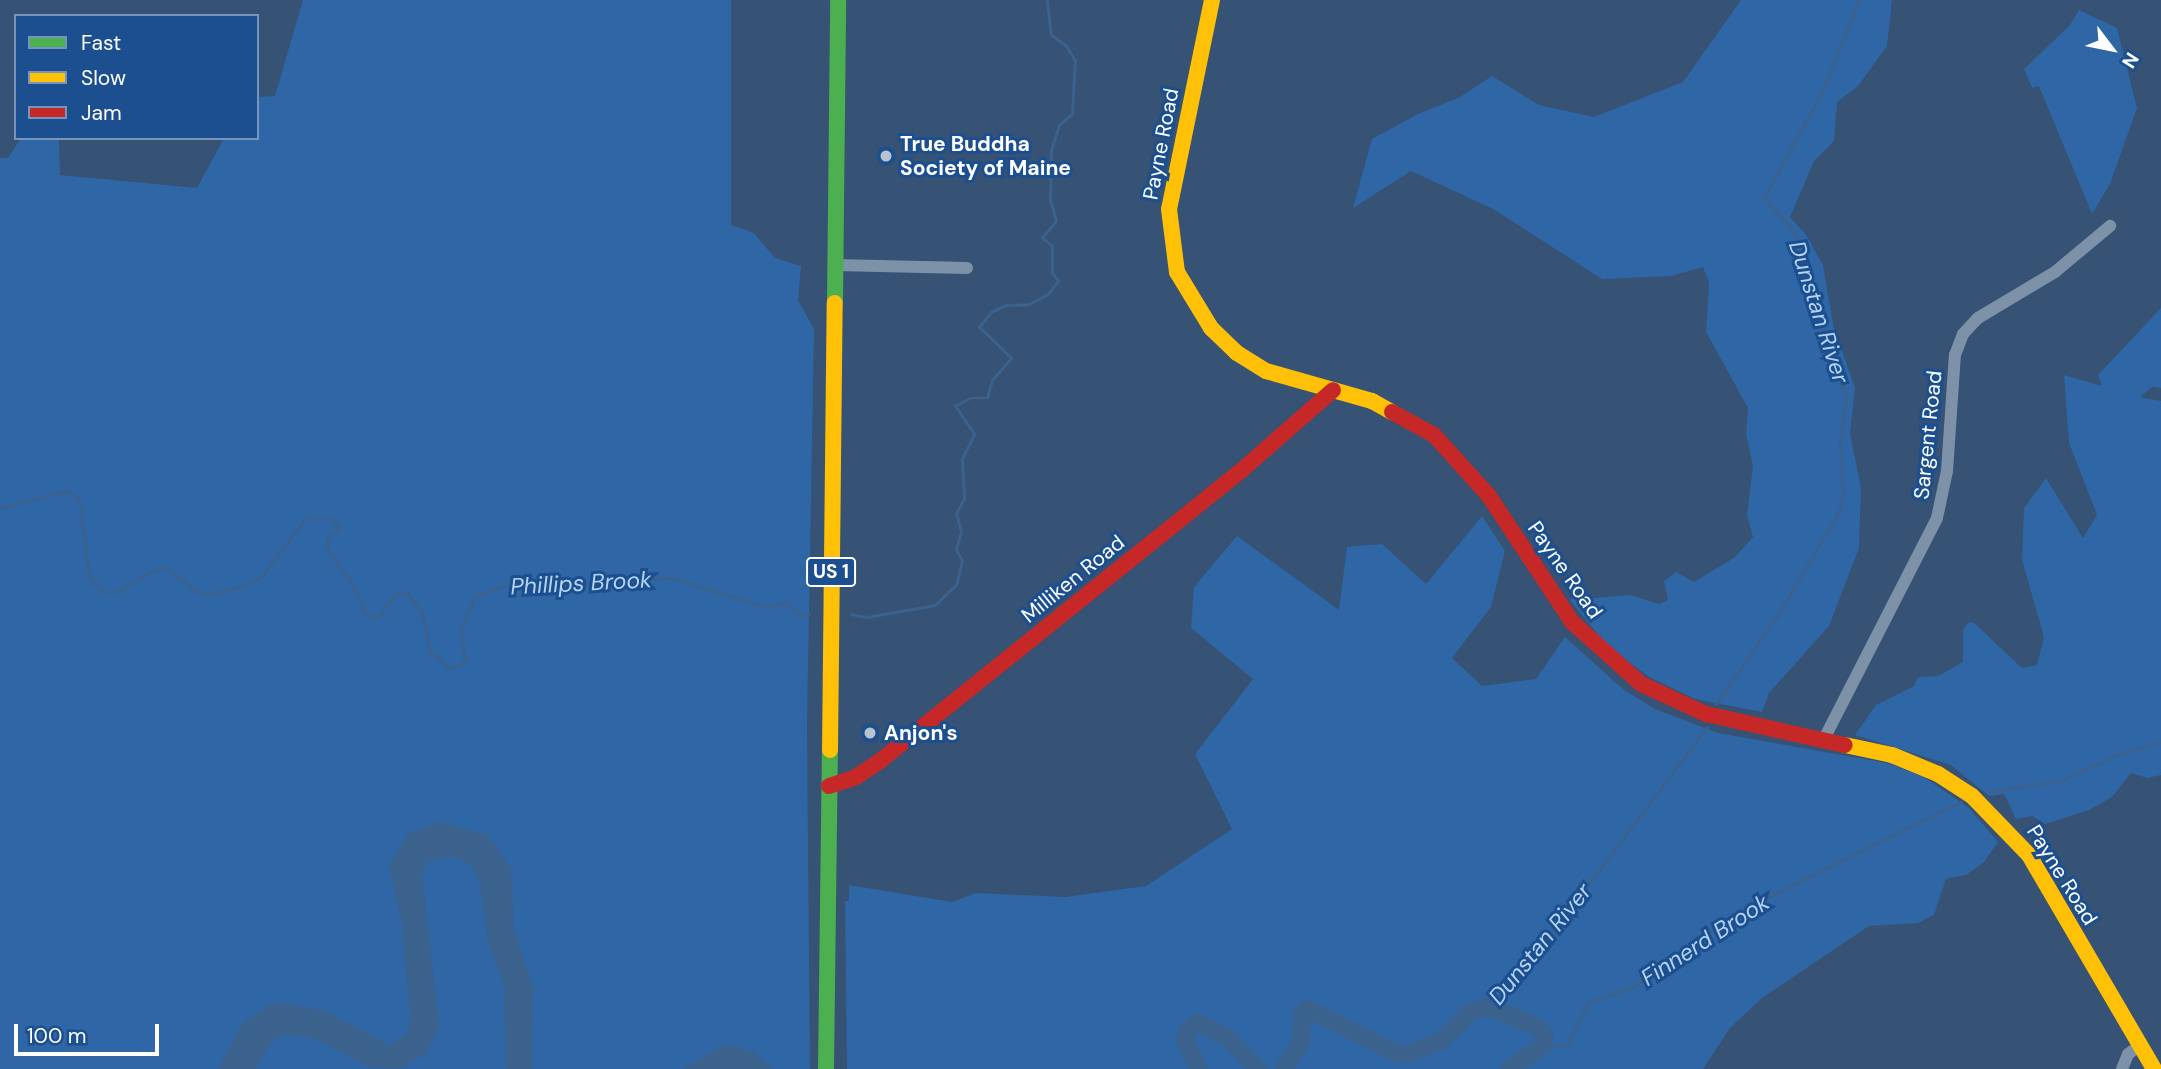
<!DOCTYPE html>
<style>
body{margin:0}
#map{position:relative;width:2161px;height:1069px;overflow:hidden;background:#365274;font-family:"DM Sans",sans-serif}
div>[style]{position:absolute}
.green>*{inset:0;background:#2f66a5}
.water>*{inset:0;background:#3b618d}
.stream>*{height:2.5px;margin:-1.25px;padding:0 1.25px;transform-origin:1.25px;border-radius:1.25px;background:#3b618d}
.river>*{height:18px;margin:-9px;padding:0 9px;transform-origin:9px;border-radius:9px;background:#3b618d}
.street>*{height:12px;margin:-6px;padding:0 6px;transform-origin:6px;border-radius:6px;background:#7d92a8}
.fast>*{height:16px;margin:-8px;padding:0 8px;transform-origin:8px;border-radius:8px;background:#4caf50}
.slow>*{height:16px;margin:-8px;padding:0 8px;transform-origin:8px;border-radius:8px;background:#ffc107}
.jam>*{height:16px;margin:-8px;padding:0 8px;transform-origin:8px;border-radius:8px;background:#c62828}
.dots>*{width:19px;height:19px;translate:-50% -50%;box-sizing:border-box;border:4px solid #1b4f8f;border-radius:50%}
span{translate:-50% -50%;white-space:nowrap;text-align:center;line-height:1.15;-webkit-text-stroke:6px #1b4f8f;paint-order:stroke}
.shield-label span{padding:2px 5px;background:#1b4f8f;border:2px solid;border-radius:5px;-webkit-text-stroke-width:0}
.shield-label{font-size:19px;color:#fff;font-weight:700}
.poi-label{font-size:21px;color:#fff;font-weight:700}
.left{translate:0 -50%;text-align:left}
.street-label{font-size:21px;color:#fff}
.water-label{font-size:23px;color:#b5d3f5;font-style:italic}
.legend{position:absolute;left:14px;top:14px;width:245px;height:126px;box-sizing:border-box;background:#1b4f8f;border:2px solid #7695bc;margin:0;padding:9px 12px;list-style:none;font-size:21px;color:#fff}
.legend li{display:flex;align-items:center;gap:14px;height:35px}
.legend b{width:35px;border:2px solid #7695bc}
.north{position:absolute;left:2077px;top:14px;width:70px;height:70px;-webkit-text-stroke:5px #1b4f8f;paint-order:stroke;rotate:122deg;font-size:19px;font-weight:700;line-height:28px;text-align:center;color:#fff}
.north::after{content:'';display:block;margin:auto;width:24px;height:32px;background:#fff;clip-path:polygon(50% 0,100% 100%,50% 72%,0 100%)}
.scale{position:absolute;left:14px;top:1024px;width:145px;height:32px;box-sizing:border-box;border:4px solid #fff;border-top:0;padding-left:9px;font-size:21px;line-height:24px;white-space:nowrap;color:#fff;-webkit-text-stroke:5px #1b4f8f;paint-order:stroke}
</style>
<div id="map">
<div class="green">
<i style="clip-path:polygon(303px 0,731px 0,731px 225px,754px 233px,775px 258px,801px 266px,798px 300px,814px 329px,807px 726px,810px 1069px,0 1069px,0 158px,8px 158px,21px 138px,59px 138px,60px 175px,197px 188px,224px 138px,257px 138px,257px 97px,275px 96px)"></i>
<i style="clip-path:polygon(1741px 0,1892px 0,1887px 46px,1858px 86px,1837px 102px,1834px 141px,1814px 161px,1790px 217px,1806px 235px,1823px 265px,1833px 325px,1855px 388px,1850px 434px,1861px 488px,1859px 548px,1829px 626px,1769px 693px,1762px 712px,1695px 699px,1651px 678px,1609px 648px,1570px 600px,1577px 593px,1593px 598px,1630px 595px,1659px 604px,1668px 600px,1664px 581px,1676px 572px,1694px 582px,1735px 557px,1753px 537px,1747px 515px,1753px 466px,1746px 434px,1748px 408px,1706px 332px,1709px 283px,1703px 267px,1671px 276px,1602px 279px,1495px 210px,1411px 171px,1353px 208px,1372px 139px,1416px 115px,1460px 97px,1492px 76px,1539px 105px,1594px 117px,1683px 82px)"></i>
<i style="clip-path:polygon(2079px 10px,2117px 28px,2137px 108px,2110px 184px,2092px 214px,2039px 86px,2032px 88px,2024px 69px,2070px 25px)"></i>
<i style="clip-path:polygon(2161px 308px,2161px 388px,2152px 387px,2140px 397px,2161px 401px,2161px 775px,2147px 778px,2131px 773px,2112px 797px,2089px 810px,2045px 824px,2032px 816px,2016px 819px,2004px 794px,1989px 796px,1951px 765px,1855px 735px,1876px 705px,1914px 686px,1918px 677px,1938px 676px,1963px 662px,1963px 630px,1968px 623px,1973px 622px,2022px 668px,2037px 665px,2044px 637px,2022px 560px,2024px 508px,2046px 478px,2083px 538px,2097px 515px,2069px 443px,2064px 375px,2102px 386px,2098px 375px)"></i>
<i style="clip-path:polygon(1482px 516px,1505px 551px,1491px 607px,1452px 658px,1482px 686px,1536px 679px,1565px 637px,1624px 690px,1655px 709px,1718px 733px,1887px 763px,1924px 777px,1969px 808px,1998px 842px,1984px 862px,1966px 875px,1946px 879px,1934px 915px,1918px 923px,1869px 926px,1762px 998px,1730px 1028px,1703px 1069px,847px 1069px,845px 901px,849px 901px,849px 885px,952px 902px,976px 893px,1065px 897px,1146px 886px,1232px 829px,1195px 754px,1253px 679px,1191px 628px,1194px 587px,1237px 536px,1339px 610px,1347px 547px,1382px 544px,1426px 584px)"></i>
</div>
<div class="water">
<i style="clip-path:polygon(439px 822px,488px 835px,511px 868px,514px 930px,533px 987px,532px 1069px,506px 1069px,504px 985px,488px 942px,480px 883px,472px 866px,454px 856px,427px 862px,422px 874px,439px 1025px,427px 1053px,399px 1069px,371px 1068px,315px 1039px,286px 1034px,273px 1040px,255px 1069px,218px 1069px,243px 1023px,269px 1005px,284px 1002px,328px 1012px,390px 1045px,407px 1034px,410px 1015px,402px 924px,389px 865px,409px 833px)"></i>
<i style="clip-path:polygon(726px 1044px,754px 1052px,772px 1069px,683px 1069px)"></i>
</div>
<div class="stream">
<i style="left:0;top:508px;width:67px;rotate:-14.7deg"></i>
<i style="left:65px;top:491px;width:10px;rotate:24deg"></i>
<i style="left:74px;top:495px;width:8px;rotate:45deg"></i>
<i style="left:80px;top:501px;width:70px;rotate:82.6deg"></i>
<i style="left:89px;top:570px;width:15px;rotate:70deg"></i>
<i style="left:94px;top:584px;width:13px;rotate:39deg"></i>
<i style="left:104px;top:592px;width:13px"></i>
<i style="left:117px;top:592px;width:39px;rotate:-31deg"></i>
<i style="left:150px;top:572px;width:18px;rotate:-13deg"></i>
<i style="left:168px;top:568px;width:35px;rotate:40deg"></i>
<i style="left:195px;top:591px;width:15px;rotate:11deg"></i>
<i style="left:210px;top:594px;width:26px;rotate:-13deg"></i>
<i style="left:235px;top:588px;width:27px;rotate:-22deg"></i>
<i style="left:260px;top:578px;width:76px;rotate:-52.5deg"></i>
<i style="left:306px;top:518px;width:25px"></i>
<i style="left:331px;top:518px;width:13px;rotate:51deg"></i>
<i style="left:339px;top:528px;width:15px;rotate:138deg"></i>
<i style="left:328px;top:538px;width:12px;rotate:95deg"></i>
<i style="left:327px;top:550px;width:41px;rotate:52.9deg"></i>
<i style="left:352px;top:583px;width:35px;rotate:66deg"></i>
<i style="left:366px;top:615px;width:12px;rotate:9deg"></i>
<i style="left:378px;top:617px;width:33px;rotate:-52deg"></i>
<i style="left:398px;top:591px;width:10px;rotate:17deg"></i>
<i style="left:408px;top:594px;width:23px;rotate:52deg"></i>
<i style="left:422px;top:612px;width:40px;rotate:78deg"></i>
<i style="left:430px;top:651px;width:25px;rotate:43deg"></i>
<i style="left:448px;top:668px;width:12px;rotate:-9deg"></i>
<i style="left:460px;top:666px;width:8px;rotate:-50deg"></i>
<i style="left:465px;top:660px;width:30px;rotate:-99deg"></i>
<i style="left:460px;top:630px;width:36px;rotate:-66deg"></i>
<i style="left:475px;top:597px;width:40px;rotate:-21deg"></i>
<i style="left:512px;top:583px;width:40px;rotate:7.1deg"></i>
<i style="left:552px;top:588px;width:71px;rotate:-7.3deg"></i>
<i style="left:622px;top:579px;width:51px;rotate:-1.1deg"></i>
<i style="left:673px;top:578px;width:96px;rotate:17.5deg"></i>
<i style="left:765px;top:607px;width:22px;rotate:-13deg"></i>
<i style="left:786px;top:602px;width:15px;rotate:48deg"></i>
<i style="left:796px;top:613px;width:13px;rotate:4deg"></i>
<i style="left:851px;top:614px;width:16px;rotate:11deg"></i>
<i style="left:867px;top:617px;width:69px;rotate:-10deg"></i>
<i style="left:935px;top:605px;width:29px;rotate:-44deg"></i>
<i style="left:956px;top:585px;width:25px;rotate:-76deg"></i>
<i style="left:962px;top:561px;width:13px;rotate:-117deg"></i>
<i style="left:956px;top:549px;width:19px;rotate:-74deg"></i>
<i style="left:961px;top:531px;width:18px;rotate:-106deg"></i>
<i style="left:956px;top:514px;width:18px;rotate:-63deg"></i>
<i style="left:964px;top:498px;width:39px;rotate:-93deg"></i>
<i style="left:962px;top:459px;width:28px;rotate:-64deg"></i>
<i style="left:974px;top:434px;width:34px;rotate:-124deg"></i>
<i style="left:955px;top:406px;width:17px;rotate:-28deg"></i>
<i style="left:970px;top:398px;width:17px"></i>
<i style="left:987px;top:398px;width:19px;rotate:-74deg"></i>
<i style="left:992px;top:380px;width:29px;rotate:-49deg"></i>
<i style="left:1011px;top:358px;width:45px;rotate:-135.9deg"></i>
<i style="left:979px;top:327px;width:19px;rotate:-51deg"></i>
<i style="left:991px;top:312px;width:17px;rotate:-25deg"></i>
<i style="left:1006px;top:305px;width:23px;rotate:-2deg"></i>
<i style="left:1029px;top:304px;width:21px;rotate:-28deg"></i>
<i style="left:1048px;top:294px;width:16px;rotate:-52deg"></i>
<i style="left:1058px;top:281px;width:10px;rotate:-127deg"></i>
<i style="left:1052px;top:273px;width:27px;rotate:-90deg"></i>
<i style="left:1052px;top:246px;width:13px;rotate:-141deg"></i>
<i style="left:1042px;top:238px;width:22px;rotate:-51deg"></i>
<i style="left:1056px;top:221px;width:22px;rotate:-106deg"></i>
<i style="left:1050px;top:200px;width:50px;rotate:-88.9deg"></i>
<i style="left:1051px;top:150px;width:26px;rotate:-72deg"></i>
<i style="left:1059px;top:125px;width:17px;rotate:-40deg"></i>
<i style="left:1072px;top:114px;width:53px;rotate:-86.8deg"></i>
<i style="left:1075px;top:61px;width:16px;rotate:-120deg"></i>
<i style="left:1067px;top:47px;width:20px;rotate:-143deg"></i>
<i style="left:1051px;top:35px;width:35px;rotate:-97deg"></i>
<i style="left:1716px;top:704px;width:107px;rotate:-55.3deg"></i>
<i style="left:1777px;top:616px;width:123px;rotate:-59.3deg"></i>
<i style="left:1840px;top:510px;width:17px;rotate:-80deg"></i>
<i style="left:1843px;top:493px;width:49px;rotate:-93.5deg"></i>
<i style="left:1840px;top:444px;width:46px;rotate:-82.6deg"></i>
<i style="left:1846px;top:398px;width:173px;rotate:-107.2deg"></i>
<i style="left:1795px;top:233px;width:47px;rotate:-131.5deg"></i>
<i style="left:1764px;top:198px;width:123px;rotate:-61.4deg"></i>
<i style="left:1823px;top:90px;width:97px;rotate:-68.2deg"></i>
<i style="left:1987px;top:792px;width:75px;rotate:-8.5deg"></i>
<i style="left:2061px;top:781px;width:61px;rotate:-25.3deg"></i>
<i style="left:2116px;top:755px;width:47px;rotate:-16.1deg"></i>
<i style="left:1494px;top:1009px;width:353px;rotate:-52.9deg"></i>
<i style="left:1541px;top:1047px;width:26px;rotate:-4deg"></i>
<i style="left:1567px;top:1045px;width:47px;rotate:-63.4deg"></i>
<i style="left:1588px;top:1003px;width:50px;rotate:-19.9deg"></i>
<i style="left:1635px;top:986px;width:128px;rotate:-35.8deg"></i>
<i style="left:1739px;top:911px;width:247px;rotate:-26.2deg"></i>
</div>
<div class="river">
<i style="left:1199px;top:1069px;width:31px;rotate:-117deg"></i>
<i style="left:1185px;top:1041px;width:10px;rotate:-79deg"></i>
<i style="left:1187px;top:1031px;width:14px;rotate:-36deg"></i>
<i style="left:1198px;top:1023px;width:32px;rotate:26deg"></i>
<i style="left:1227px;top:1037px;width:45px;rotate:45.9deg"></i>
<i style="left:1283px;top:1069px;width:32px;rotate:-56deg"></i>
<i style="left:1301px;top:1042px;width:28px;rotate:-88deg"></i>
<i style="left:1302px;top:1014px;width:8px;rotate:-40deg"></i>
<i style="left:1308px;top:1009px;width:96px;rotate:26.6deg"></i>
<i style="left:1394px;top:1052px;width:14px;rotate:8deg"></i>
<i style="left:1408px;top:1054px;width:37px;rotate:-22deg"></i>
<i style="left:1442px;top:1040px;width:41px;rotate:-45deg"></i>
<i style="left:1471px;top:1011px;width:18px;rotate:-13deg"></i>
<i style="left:1489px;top:1007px;width:52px;rotate:22.6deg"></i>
<i style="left:1537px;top:1027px;width:10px;rotate:45deg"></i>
<i style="left:1544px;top:1034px;width:11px;rotate:95deg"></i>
<i style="left:1543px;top:1045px;width:41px;rotate:144deg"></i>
</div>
<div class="street">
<i style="left:835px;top:265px;width:132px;rotate:1.3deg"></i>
<i style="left:1824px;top:739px;width:248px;rotate:-62.9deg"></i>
<i style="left:1937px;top:518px;width:48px;rotate:-78deg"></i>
<i style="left:1947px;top:471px;width:116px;rotate:-86.1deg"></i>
<i style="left:1955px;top:355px;width:22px;rotate:-69deg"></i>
<i style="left:1963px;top:334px;width:22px;rotate:-47deg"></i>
<i style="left:1978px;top:318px;width:90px;rotate:-30.9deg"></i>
<i style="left:2055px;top:272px;width:72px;rotate:-39.9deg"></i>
<i style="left:2122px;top:1069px;width:16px;rotate:-68deg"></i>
<i style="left:2128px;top:1054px;width:14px;rotate:-36deg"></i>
</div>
<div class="fast">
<i style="left:835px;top:303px;width:303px;rotate:-89.4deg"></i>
<i style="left:826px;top:1069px;width:319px;rotate:-89.3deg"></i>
</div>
<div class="slow">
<i style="left:1212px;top:0;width:213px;rotate:101.6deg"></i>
<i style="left:1169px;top:209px;width:64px;rotate:82.8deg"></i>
<i style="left:1177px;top:272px;width:66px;rotate:58.7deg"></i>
<i style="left:1211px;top:328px;width:36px;rotate:44deg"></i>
<i style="left:1237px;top:353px;width:34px;rotate:32deg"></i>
<i style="left:1266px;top:371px;width:110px;rotate:15.8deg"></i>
<i style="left:1372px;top:401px;width:23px;rotate:29deg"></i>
<i style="left:1845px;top:745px;width:48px;rotate:12deg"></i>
<i style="left:1892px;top:755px;width:50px;rotate:22.4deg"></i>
<i style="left:1938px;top:774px;width:40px;rotate:32.9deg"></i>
<i style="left:1972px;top:796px;width:82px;rotate:46deg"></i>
<i style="left:2029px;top:855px;width:248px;rotate:59.7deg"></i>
<i style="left:830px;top:750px;width:447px;rotate:-89.4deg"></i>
</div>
<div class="jam">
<i style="left:1392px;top:412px;width:48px;rotate:28.7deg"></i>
<i style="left:1434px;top:435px;width:82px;rotate:48deg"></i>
<i style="left:1489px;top:496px;width:151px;rotate:56.6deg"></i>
<i style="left:1572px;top:622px;width:93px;rotate:41.9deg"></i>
<i style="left:1641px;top:684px;width:72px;rotate:24.8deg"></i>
<i style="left:1706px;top:714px;width:142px;rotate:12.6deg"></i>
<i style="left:829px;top:786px;width:28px;rotate:-18deg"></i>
<i style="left:856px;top:777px;width:29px;rotate:-34deg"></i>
<i style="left:880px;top:761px;width:464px;rotate:-38.8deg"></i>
<i style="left:1242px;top:470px;width:121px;rotate:-41.3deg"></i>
</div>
<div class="dots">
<i style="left:886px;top:156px;background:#b9c2ce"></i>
<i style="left:870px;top:733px;background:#b9c2ce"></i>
</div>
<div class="shield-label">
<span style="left:831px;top:572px">US 1</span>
</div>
<div class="poi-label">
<span class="left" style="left:900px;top:156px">True Buddha<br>Society of Maine</span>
<span class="left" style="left:884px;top:733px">Anjon's</span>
</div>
<div class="street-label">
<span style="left:1161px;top:144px;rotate:-79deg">Payne Road</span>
<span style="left:1928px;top:435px;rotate:-84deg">Sargent Road</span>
<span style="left:1565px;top:570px;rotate:55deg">Payne Road</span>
<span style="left:1073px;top:579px;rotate:-39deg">Milliken Road</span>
<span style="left:2062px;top:875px;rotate:58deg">Payne Road</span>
</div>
<div class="water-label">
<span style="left:1819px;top:312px;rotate:72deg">Dunstan River</span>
<span style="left:581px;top:583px;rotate:-3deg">Phillips Brook</span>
<span style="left:1705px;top:940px;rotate:-33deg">Finnerd Brook</span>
<span style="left:1540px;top:944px;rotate:-51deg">Dunstan River</span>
</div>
<ul class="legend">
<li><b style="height:9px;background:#4caf50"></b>Fast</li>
<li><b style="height:9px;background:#ffc107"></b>Slow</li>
<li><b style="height:9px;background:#c62828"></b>Jam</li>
</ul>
<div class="north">N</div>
<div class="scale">100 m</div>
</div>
